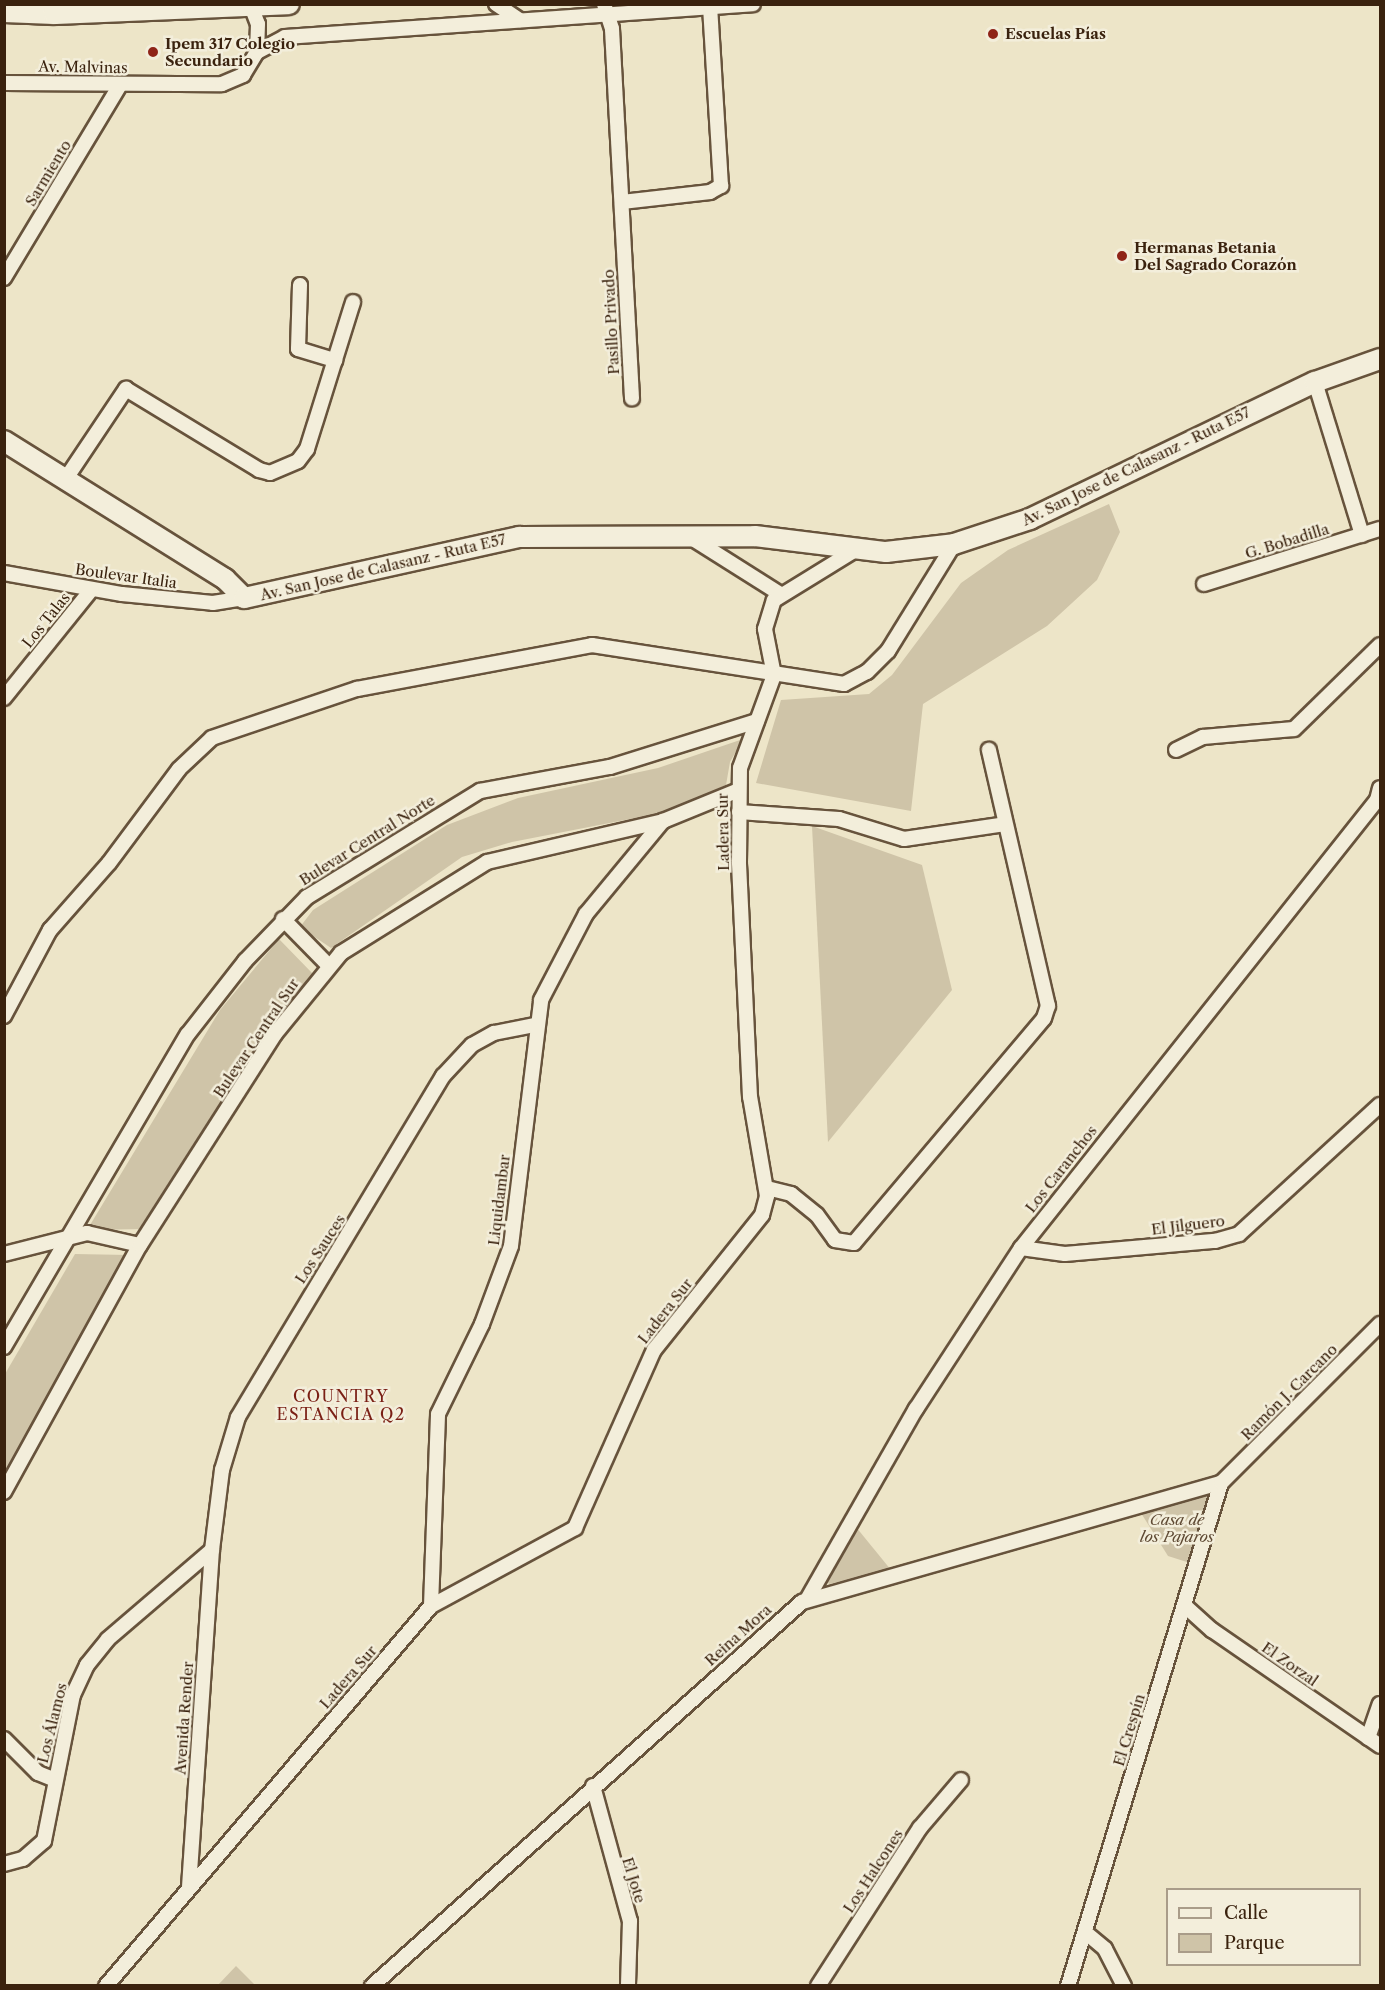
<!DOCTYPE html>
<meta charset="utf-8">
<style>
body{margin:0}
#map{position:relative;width:1385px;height:1990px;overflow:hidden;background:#ede5c8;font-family:"Libre Caslon Text",serif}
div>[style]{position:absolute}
.green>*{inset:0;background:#cfc4a8}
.roads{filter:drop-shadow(2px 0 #67533c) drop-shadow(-2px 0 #67533c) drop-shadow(0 2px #67533c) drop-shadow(0 -2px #67533c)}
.street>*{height:14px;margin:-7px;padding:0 7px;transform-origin:7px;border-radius:7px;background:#f3eedb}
.secondary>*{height:20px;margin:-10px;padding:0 10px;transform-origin:10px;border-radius:10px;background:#f3eedb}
.dots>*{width:16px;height:16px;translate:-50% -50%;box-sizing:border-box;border:3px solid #f3eedb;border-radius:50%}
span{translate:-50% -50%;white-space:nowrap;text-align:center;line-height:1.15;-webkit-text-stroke:5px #f3eedb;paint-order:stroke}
.poi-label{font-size:15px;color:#3a220e;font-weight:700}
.left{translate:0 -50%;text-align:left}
.street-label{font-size:15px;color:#3a220e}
.park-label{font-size:15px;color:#5f4a34;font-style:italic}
.neighbourhood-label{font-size:16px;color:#7a1f14;letter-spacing:1.5px}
.frame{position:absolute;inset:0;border:6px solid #3a220e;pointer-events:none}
.legend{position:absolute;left:1166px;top:1888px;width:195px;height:78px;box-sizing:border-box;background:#f3eedb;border:2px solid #a99c89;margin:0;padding:8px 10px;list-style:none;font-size:18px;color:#3a220e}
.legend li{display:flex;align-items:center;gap:12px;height:30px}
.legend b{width:30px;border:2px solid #a99c89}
</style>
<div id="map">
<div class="green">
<i style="clip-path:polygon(1109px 504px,1120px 532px,1097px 580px,1047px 626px,923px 704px,911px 811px,756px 783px,781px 700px,869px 694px,892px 675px,961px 583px,1008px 550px)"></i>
<i style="clip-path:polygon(743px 739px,730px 762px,726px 785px,666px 812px,512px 842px,462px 857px,331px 948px,300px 927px,313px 910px,447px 825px,518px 798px,658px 768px)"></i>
<i style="clip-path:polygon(812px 826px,922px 865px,952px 990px,828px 1142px)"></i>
<i style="clip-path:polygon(279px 939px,313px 974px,271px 1028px,144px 1229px,87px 1230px,220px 1010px)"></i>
<i style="clip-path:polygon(75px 1254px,128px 1255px,5px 1476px,5px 1374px)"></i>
<i style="clip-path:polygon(1211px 1494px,1190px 1563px,1168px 1556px,1141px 1513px)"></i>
<i style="clip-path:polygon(856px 1527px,891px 1570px,829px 1584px,824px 1576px)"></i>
<i style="clip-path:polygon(236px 1966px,255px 1985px,218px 1985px)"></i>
</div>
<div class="roads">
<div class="street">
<i style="left:496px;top:4px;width:29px;rotate:34deg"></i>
<i style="left:604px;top:4px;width:26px;rotate:72deg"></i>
<i style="left:612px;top:29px;width:370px;rotate:86.9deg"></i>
<i style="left:251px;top:6px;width:19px;rotate:69deg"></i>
<i style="left:258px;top:24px;width:28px;rotate:92deg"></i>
<i style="left:4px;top:83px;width:218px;rotate:0.3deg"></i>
<i style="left:222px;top:84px;width:23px;rotate:-23deg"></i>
<i style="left:243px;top:75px;width:27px;rotate:-59deg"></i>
<i style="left:257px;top:52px;width:32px;rotate:-28deg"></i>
<i style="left:285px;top:37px;width:469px;rotate:-4deg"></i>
<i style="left:622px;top:202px;width:89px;rotate:-6.5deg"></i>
<i style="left:710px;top:192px;width:13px;rotate:-29deg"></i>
<i style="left:721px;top:186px;width:179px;rotate:-93.5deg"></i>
<i style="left:4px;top:278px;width:225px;rotate:-59deg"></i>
<i style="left:300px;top:285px;width:64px;rotate:91.8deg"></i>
<i style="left:298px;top:349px;width:39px;rotate:17deg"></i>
<i style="left:1315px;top:382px;width:160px;rotate:72.9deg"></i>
<i style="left:65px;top:480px;width:110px;rotate:-56.2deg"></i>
<i style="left:126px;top:389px;width:156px;rotate:31.3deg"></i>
<i style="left:259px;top:470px;width:11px;rotate:15deg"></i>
<i style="left:270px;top:473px;width:30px;rotate:-23deg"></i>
<i style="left:298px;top:461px;width:15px;rotate:-53deg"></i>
<i style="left:307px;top:449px;width:154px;rotate:-72.6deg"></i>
<i style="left:690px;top:537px;width:107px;rotate:32.3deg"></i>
<i style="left:4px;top:573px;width:120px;rotate:10.1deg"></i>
<i style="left:122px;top:594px;width:91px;rotate:5.6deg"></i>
<i style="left:213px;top:603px;width:31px;rotate:-9deg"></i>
<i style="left:1204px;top:584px;width:184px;rotate:-17.4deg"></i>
<i style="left:4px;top:698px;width:139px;rotate:-51.1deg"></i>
<i style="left:1176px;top:750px;width:30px;rotate:-26deg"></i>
<i style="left:1203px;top:737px;width:91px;rotate:-5deg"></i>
<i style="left:1294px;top:729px;width:120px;rotate:-44.3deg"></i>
<i style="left:739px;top:812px;width:100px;rotate:4deg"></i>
<i style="left:839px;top:819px;width:68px;rotate:17.1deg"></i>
<i style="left:904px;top:839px;width:102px;rotate:-8.4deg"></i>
<i style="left:283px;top:919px;width:66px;rotate:45.6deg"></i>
<i style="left:4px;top:1016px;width:98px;rotate:-61.9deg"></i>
<i style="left:50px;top:930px;width:89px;rotate:-48.6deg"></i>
<i style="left:109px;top:863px;width:117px;rotate:-53.3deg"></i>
<i style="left:179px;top:769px;width:45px;rotate:-43.2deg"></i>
<i style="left:212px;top:738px;width:153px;rotate:-18.7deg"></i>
<i style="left:357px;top:689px;width:239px;rotate:-10.6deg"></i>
<i style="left:592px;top:645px;width:255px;rotate:8.8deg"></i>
<i style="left:844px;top:684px;width:26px;rotate:-28deg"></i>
<i style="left:867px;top:672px;width:30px;rotate:-45deg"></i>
<i style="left:888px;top:651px;width:126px;rotate:-58.3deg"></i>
<i style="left:767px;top:1188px;width:25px;rotate:14deg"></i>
<i style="left:791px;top:1194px;width:33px;rotate:39deg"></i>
<i style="left:817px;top:1215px;width:31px;rotate:54deg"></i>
<i style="left:835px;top:1240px;width:19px;rotate:9deg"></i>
<i style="left:854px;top:1243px;width:294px;rotate:-49.8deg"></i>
<i style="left:1044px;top:1018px;width:13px;rotate:-72deg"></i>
<i style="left:1048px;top:1006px;width:263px;rotate:-103deg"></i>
<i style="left:1021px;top:1248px;width:44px;rotate:7.8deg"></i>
<i style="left:1065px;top:1254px;width:151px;rotate:-5deg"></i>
<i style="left:1215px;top:1241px;width:25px;rotate:-16deg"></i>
<i style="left:1239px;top:1234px;width:191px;rotate:-42.5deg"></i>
<i style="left:4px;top:1254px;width:86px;rotate:-14.2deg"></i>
<i style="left:87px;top:1233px;width:54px;rotate:12.8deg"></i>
<i style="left:4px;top:1347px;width:363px;rotate:-59.6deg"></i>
<i style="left:188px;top:1034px;width:93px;rotate:-52deg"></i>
<i style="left:245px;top:961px;width:89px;rotate:-45.9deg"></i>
<i style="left:307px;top:897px;width:203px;rotate:-31.5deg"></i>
<i style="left:480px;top:791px;width:132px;rotate:-10.5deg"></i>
<i style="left:610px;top:767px;width:154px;rotate:-17.4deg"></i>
<i style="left:4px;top:1492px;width:282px;rotate:-61.2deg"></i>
<i style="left:140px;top:1245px;width:250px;rotate:-57.4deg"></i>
<i style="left:275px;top:1034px;width:104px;rotate:-50.8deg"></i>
<i style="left:341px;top:953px;width:172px;rotate:-31.9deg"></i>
<i style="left:487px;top:862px;width:181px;rotate:-13.1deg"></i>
<i style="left:663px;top:821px;width:82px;rotate:-22.2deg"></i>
<i style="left:808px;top:1598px;width:218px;rotate:-60.3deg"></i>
<i style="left:916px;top:1409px;width:192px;rotate:-56.9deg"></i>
<i style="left:1021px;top:1248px;width:572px;rotate:-51.53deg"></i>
<i style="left:1377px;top:800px;width:12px;rotate:-76deg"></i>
<i style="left:1184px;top:1605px;width:38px;rotate:42deg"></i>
<i style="left:1212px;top:1630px;width:204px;rotate:34.6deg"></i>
<i style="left:431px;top:1606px;width:192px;rotate:-87.9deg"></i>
<i style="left:438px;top:1414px;width:100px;rotate:-63.9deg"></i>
<i style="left:482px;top:1324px;width:83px;rotate:-69.6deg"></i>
<i style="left:511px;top:1246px;width:248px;rotate:-83deg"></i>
<i style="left:541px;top:1000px;width:97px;rotate:-62.4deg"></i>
<i style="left:586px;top:914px;width:121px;rotate:-50.4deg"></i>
<i style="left:1368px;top:1738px;width:36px;rotate:-71deg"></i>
<i style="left:4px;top:1739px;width:48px;rotate:45deg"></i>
<i style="left:38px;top:1773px;width:18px;rotate:22deg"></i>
<i style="left:593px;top:1786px;width:140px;rotate:74.7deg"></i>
<i style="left:630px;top:1921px;width:65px;rotate:91.8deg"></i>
<i style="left:4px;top:1864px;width:20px;rotate:-15deg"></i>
<i style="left:23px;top:1859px;width:28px;rotate:-41deg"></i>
<i style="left:44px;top:1841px;width:149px;rotate:-78.8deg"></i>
<i style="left:73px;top:1695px;width:33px;rotate:-65deg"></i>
<i style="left:87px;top:1665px;width:33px;rotate:-51deg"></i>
<i style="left:108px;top:1639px;width:137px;rotate:-40.6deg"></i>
<i style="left:189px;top:1887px;width:338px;rotate:-86.1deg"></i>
<i style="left:212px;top:1550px;width:81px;rotate:-82.9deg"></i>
<i style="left:222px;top:1470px;width:55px;rotate:-73.2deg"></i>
<i style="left:238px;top:1417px;width:398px;rotate:-59deg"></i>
<i style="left:443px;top:1076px;width:42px;rotate:-46.9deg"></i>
<i style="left:472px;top:1045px;width:25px;rotate:-29deg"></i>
<i style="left:494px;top:1033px;width:42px;rotate:-11deg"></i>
<i style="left:1085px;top:1932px;width:26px;rotate:40deg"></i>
<i style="left:1105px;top:1949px;width:42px;rotate:62.8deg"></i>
<i style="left:106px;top:1986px;width:500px;rotate:-49.46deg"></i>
<i style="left:431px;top:1606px;width:164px;rotate:-28.4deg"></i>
<i style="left:575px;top:1528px;width:195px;rotate:-66.1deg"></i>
<i style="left:654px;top:1350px;width:173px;rotate:-51.3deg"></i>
<i style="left:762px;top:1215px;width:20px;rotate:-75deg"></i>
<i style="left:767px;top:1196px;width:100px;rotate:-99.7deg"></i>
<i style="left:750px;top:1097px;width:235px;rotate:-92.7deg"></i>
<i style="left:739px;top:862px;width:94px;rotate:-89.4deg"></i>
<i style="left:740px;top:768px;width:99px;rotate:-69.9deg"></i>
<i style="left:774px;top:675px;width:47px;rotate:-101.1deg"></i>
<i style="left:765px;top:629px;width:30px;rotate:-73deg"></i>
<i style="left:774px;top:600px;width:97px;rotate:-31.6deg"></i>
<i style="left:372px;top:1986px;width:577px;rotate:-41.77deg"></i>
<i style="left:802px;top:1602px;width:436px;rotate:-15.9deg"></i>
<i style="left:818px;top:1986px;width:188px;rotate:-57.2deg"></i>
<i style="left:920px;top:1828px;width:63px;rotate:-49.5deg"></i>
<i style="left:1068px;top:1986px;width:526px;rotate:-73.08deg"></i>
<i style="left:1221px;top:1483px;width:225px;rotate:-45deg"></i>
</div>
<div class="secondary">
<i style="left:4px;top:12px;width:50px;rotate:2.3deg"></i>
<i style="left:54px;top:14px;width:235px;rotate:-2.4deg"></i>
<i style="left:4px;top:441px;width:261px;rotate:32deg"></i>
<i style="left:225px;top:579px;width:27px;rotate:45deg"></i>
<i style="left:244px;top:598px;width:282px;rotate:-12.5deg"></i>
<i style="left:519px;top:537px;width:236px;rotate:-0.2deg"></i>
<i style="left:755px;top:536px;width:132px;rotate:7deg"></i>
<i style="left:886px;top:552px;width:68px;rotate:-6.7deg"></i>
<i style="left:954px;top:544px;width:80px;rotate:-18.2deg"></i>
<i style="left:1030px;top:519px;width:316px;rotate:-25.7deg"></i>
<i style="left:1315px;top:382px;width:69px;rotate:-19.5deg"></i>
</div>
</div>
<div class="dots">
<i style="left:993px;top:34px;background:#8f2418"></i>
<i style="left:153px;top:52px;background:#8f2418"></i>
<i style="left:1122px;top:256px;background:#8f2418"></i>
</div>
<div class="poi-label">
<span class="left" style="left:1005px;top:34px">Escuelas Pías</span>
<span class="left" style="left:165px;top:52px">Ipem 317 Colegio<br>Secundario</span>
<span class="left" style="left:1134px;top:256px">Hermanas Betania<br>Del Sagrado Corazón</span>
</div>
<div class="street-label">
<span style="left:83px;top:67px;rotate:1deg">Av. Malvinas</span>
<span style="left:48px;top:173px;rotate:-59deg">Sarmiento</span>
<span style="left:611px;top:322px;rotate:-93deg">Pasillo Privado</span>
<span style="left:1136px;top:466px;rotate:-26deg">Av. San Jose de Calasanz - Ruta E57</span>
<span style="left:1287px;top:541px;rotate:-17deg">G. Bobadilla</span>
<span style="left:383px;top:567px;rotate:-13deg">Av. San Jose de Calasanz - Ruta E57</span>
<span style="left:126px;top:576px;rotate:8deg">Boulevar Italia</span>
<span style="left:46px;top:620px;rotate:-51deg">Los Talas</span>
<span style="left:723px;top:832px;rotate:-91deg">Ladera Sur</span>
<span style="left:367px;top:840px;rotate:-32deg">Bulevar Central Norte</span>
<span style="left:256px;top:1038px;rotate:-56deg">Bulevar Central Sur</span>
<span style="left:1061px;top:1169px;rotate:-52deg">Los Caranchos</span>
<span style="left:499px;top:1200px;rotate:-83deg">Liquidambar</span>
<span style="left:1188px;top:1225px;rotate:-7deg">El Jilguero</span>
<span style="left:320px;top:1249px;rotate:-57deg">Los Sauces</span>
<span style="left:665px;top:1311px;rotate:-52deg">Ladera Sur</span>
<span style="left:1289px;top:1392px;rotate:-45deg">Ramón J. Carcano</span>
<span style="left:738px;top:1635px;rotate:-42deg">Reina Mora</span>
<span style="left:1290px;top:1664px;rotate:35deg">El Zorzal</span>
<span style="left:348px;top:1677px;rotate:-49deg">Ladera Sur</span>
<span style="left:184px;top:1718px;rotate:-86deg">Avenida Render</span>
<span style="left:52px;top:1723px;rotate:-76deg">Los Álamos</span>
<span style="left:1129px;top:1730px;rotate:-73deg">El Crespín</span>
<span style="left:873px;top:1871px;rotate:-57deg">Los Halcones</span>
<span style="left:634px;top:1880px;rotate:73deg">El Jote</span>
</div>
<div class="park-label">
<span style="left:1177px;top:1528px">Casa de<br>los Pajaros</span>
</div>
<div class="neighbourhood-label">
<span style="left:341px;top:1405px">COUNTRY<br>ESTANCIA Q2</span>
</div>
<div class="frame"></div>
<ul class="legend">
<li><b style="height:8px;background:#f3eedb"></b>Calle</li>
<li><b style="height:16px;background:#cfc4a8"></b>Parque</li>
</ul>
</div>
